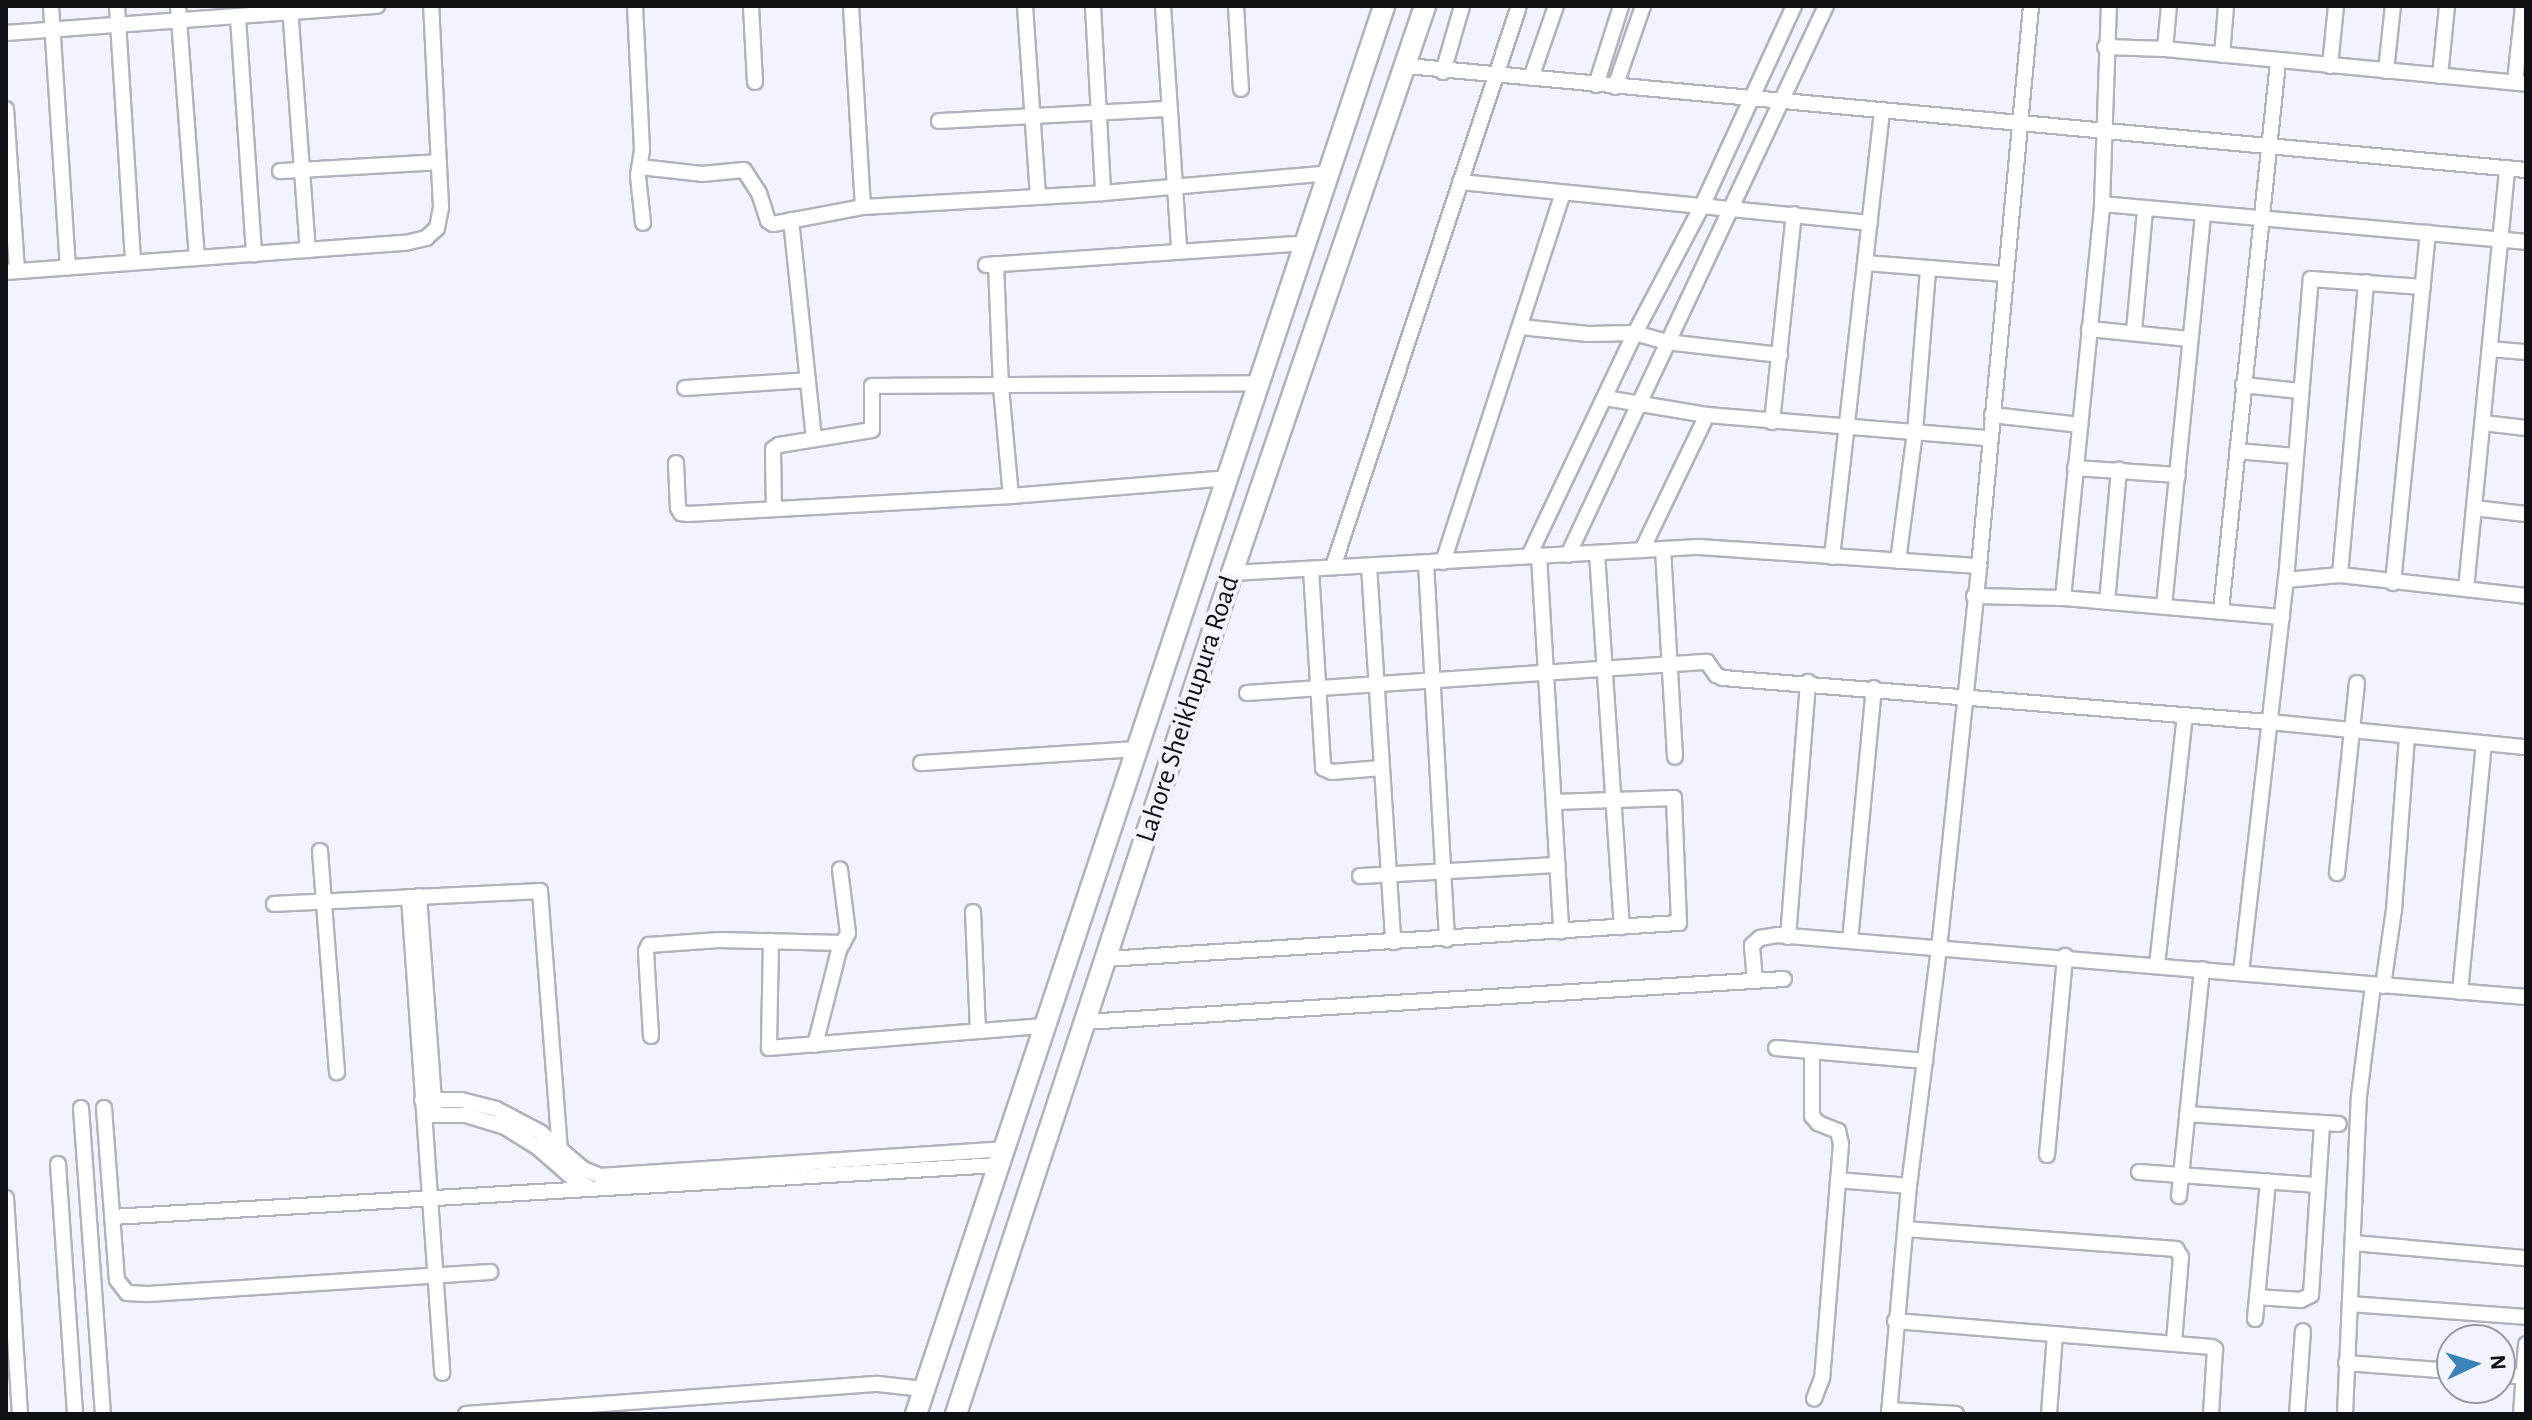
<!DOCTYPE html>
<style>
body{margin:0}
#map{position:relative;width:2532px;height:1420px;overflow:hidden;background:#f1f3fe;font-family:"Alegreya Sans",sans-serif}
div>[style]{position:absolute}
.roads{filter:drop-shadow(2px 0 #b0b3bc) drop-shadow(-2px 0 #b0b3bc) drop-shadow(0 2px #b0b3bc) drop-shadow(0 -2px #b0b3bc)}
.minor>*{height:14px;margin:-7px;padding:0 7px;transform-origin:7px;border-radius:7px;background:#fff}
.highway>*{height:20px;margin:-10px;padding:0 10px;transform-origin:10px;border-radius:10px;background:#fff}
span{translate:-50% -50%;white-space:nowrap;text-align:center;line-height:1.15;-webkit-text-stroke:8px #f1f3fe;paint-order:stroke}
.street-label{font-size:28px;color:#101115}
.frame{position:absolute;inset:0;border:8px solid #101115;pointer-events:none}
.north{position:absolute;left:2436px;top:1324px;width:80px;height:80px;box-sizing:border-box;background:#f1f3fe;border:2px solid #9799a1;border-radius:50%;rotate:86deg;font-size:22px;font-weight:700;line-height:32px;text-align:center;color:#101115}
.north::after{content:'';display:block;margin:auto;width:28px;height:36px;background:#3a83b7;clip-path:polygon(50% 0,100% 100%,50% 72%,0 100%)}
</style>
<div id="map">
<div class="roads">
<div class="minor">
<i style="left:51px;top:6px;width:262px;rotate:86.3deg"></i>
<i style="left:117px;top:6px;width:256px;rotate:86.4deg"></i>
<i style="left:178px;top:6px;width:253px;rotate:85.7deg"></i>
<i style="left:635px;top:6px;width:144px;rotate:87.2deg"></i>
<i style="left:642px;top:150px;width:26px;rotate:99deg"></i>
<i style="left:638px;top:176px;width:47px;rotate:83.9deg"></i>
<i style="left:751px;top:6px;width:76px;rotate:87deg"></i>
<i style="left:851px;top:6px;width:201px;rotate:86.6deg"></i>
<i style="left:1025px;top:6px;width:190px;rotate:86.1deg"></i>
<i style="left:1093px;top:6px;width:187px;rotate:86.9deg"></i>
<i style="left:1163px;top:6px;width:245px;rotate:86.2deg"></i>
<i style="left:1236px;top:6px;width:83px;rotate:86.6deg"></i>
<i style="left:290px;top:7px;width:244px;rotate:85.8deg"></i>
<i style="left:238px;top:18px;width:237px;rotate:86.1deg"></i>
<i style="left:6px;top:33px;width:372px;rotate:-4.2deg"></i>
<i style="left:2105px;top:47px;width:60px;rotate:1.9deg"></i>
<i style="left:2165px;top:49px;width:363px;rotate:5.5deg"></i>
<i style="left:2165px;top:49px;width:43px;rotate:-84.7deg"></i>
<i style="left:2222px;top:55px;width:49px;rotate:-85.3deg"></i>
<i style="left:1407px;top:66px;width:1124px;rotate:5.31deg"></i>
<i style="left:2330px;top:66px;width:60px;rotate:-84.3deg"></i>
<i style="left:2386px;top:71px;width:65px;rotate:-83.9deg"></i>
<i style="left:1443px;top:72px;width:69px;rotate:-73.9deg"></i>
<i style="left:2440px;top:76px;width:70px;rotate:-84.3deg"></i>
<i style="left:1531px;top:78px;width:76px;rotate:-70.9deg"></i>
<i style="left:2515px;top:82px;width:76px;rotate:-84deg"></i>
<i style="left:1596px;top:85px;width:83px;rotate:-72.4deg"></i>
<i style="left:1615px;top:87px;width:86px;rotate:-70.9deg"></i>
<i style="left:6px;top:109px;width:162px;rotate:86.1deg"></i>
<i style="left:939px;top:121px;width:230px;rotate:-3deg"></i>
<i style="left:640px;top:167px;width:62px;rotate:6.4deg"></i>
<i style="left:702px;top:174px;width:42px;rotate:-5.4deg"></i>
<i style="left:744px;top:170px;width:27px;rotate:57deg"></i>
<i style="left:759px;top:193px;width:29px;rotate:72deg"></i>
<i style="left:768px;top:221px;width:6px;rotate:31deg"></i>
<i style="left:773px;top:224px;width:92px;rotate:-10.7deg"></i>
<i style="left:863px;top:207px;width:240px;rotate:-3.3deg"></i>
<i style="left:1103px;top:193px;width:228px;rotate:-5deg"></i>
<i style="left:280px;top:171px;width:159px;rotate:-3.2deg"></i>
<i style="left:1460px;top:182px;width:412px;rotate:5.7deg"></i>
<i style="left:2102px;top:204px;width:426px;rotate:5.1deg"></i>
<i style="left:791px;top:220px;width:220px;rotate:84deg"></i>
<i style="left:1866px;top:263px;width:139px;rotate:4.5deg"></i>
<i style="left:996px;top:264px;width:123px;rotate:87.7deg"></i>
<i style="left:1001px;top:387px;width:109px;rotate:84.8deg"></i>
<i style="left:986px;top:265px;width:322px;rotate:-3.9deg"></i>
<i style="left:6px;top:272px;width:400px;rotate:-4.2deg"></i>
<i style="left:405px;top:243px;width:22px;rotate:-13deg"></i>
<i style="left:426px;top:238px;width:15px;rotate:-42deg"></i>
<i style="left:437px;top:228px;width:21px;rotate:-79deg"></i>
<i style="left:441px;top:207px;width:201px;rotate:-92.8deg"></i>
<i style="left:1521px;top:327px;width:67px;rotate:6deg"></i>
<i style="left:1588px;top:334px;width:47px;rotate:-1.2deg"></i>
<i style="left:1635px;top:333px;width:32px;rotate:16deg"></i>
<i style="left:1666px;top:342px;width:115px;rotate:6.5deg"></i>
<i style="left:2089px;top:329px;width:101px;rotate:5.7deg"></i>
<i style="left:2134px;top:331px;width:121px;rotate:-84.8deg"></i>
<i style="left:2490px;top:349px;width:36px;rotate:5deg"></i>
<i style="left:2243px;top:385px;width:57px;rotate:6deg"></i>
<i style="left:685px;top:388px;width:123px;rotate:-3.7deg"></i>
<i style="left:1605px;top:398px;width:103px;rotate:9.5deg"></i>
<i style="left:1707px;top:415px;width:283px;rotate:4.7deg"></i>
<i style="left:1992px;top:415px;width:89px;rotate:6.5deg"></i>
<i style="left:1772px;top:422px;width:209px;rotate:-84deg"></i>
<i style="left:2483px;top:423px;width:43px;rotate:6.6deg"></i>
<i style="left:2237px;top:451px;width:58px;rotate:4.9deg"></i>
<i style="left:676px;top:463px;width:45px;rotate:87.5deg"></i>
<i style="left:678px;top:508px;width:6px;rotate:59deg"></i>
<i style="left:681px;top:513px;width:7px;rotate:8deg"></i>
<i style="left:688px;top:514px;width:324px;rotate:-3.2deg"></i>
<i style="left:1011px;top:496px;width:219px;rotate:-4.7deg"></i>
<i style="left:2075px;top:468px;width:103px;rotate:3.9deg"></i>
<i style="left:2474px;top:508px;width:52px;rotate:6.6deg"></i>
<i style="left:774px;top:509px;width:60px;rotate:-91deg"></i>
<i style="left:773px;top:449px;width:7px;rotate:-34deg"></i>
<i style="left:779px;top:445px;width:94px;rotate:-9.2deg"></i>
<i style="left:872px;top:430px;width:44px;rotate:-90deg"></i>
<i style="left:872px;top:386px;width:389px;rotate:-0.4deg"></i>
<i style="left:1663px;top:549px;width:208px;rotate:86.7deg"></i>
<i style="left:1642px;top:550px;width:150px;rotate:-64.3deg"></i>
<i style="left:1597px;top:553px;width:375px;rotate:86.2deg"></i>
<i style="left:1568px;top:555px;width:607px;rotate:-64.83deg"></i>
<i style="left:1529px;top:556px;width:247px;rotate:-64.6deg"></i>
<i style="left:1635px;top:333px;width:144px;rotate:-62.2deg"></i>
<i style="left:1702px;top:206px;width:220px;rotate:-65.3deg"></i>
<i style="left:1539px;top:556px;width:376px;rotate:86.6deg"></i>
<i style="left:1832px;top:557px;width:450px;rotate:-83.6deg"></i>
<i style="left:1898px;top:561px;width:130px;rotate:-82.5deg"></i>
<i style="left:1915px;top:432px;width:164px;rotate:-85.4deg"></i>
<i style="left:1443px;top:562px;width:388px;rotate:-72deg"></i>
<i style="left:1426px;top:563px;width:377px;rotate:86.8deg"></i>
<i style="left:1369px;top:566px;width:377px;rotate:86.3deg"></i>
<i style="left:1333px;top:567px;width:591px;rotate:-71.66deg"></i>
<i style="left:1311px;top:569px;width:199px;rotate:86.5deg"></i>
<i style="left:1323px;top:768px;width:10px;rotate:24deg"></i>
<i style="left:1332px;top:772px;width:50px;rotate:-4.6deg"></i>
<i style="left:1232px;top:573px;width:468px;rotate:-3.2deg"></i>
<i style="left:1699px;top:547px;width:281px;rotate:3.9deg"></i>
<i style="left:2340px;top:575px;width:294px;rotate:-84.9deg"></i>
<i style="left:2286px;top:580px;width:54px;rotate:-5.3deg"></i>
<i style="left:2340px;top:575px;width:187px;rotate:6.4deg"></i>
<i style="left:2393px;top:583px;width:352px;rotate:-84.3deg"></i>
<i style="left:2466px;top:589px;width:423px;rotate:-84.4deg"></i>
<i style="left:1974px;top:596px;width:89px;rotate:1.3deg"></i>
<i style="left:2063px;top:598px;width:396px;rotate:-84.3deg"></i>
<i style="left:2102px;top:204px;width:198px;rotate:-88deg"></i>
<i style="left:2063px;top:598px;width:220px;rotate:5deg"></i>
<i style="left:2107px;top:602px;width:133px;rotate:-84.8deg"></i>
<i style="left:2164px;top:606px;width:393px;rotate:-84.3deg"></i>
<i style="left:2221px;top:610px;width:551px;rotate:-84.06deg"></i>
<i style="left:1247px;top:693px;width:461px;rotate:-3.9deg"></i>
<i style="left:1707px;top:662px;width:16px;rotate:55deg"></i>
<i style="left:1716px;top:675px;width:8px;rotate:23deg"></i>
<i style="left:1723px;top:678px;width:548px;rotate:4.61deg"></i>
<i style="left:2269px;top:722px;width:258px;rotate:5.6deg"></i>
<i style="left:921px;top:763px;width:217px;rotate:-3.7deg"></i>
<i style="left:320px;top:851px;width:222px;rotate:85.6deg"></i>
<i style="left:2337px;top:873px;width:191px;rotate:-84deg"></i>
<i style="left:1360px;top:876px;width:198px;rotate:-3.2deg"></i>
<i style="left:419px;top:896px;width:219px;rotate:85.8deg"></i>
<i style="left:409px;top:897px;width:477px;rotate:86deg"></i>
<i style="left:274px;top:904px;width:266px;rotate:-2.8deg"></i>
<i style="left:540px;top:891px;width:258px;rotate:85.6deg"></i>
<i style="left:973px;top:912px;width:119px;rotate:87.6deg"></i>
<i style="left:1788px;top:937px;width:256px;rotate:-85.5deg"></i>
<i style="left:771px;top:941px;width:107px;rotate:91.1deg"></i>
<i style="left:769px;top:1048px;width:275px;rotate:-4.6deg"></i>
<i style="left:1850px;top:941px;width:254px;rotate:-84.6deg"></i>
<i style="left:1106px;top:959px;width:574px;rotate:-3.6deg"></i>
<i style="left:1679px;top:923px;width:125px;rotate:-92.3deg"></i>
<i style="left:1674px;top:798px;width:119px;rotate:178.1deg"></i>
<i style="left:2157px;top:965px;width:251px;rotate:-83.6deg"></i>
<i style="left:2241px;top:973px;width:396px;rotate:-83.5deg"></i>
<i style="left:2286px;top:580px;width:302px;rotate:-85.3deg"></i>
<i style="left:2311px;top:279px;width:112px;rotate:4.1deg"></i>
<i style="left:1755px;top:981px;width:36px;rotate:-95deg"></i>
<i style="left:1752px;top:945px;width:11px;rotate:-41deg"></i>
<i style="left:1760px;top:938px;width:17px;rotate:-10deg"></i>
<i style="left:1777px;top:935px;width:752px;rotate:4.73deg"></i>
<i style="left:2383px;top:986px;width:77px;rotate:-81.8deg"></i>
<i style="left:2394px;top:910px;width:172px;rotate:-85.7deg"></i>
<i style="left:2460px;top:992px;width:248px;rotate:-84.5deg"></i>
<i style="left:1085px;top:1022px;width:700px;rotate:-3.52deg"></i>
<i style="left:651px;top:1036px;width:85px;rotate:-93.4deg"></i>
<i style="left:646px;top:951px;width:7px;rotate:-63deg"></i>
<i style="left:649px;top:945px;width:70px;rotate:-4.1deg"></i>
<i style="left:719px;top:940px;width:124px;rotate:1.4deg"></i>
<i style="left:815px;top:1045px;width:98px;rotate:-75.8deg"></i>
<i style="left:839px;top:950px;width:19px;rotate:-62deg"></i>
<i style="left:848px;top:933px;width:64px;rotate:-97.2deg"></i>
<i style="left:1776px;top:1048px;width:150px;rotate:5deg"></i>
<i style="left:1812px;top:1051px;width:65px;rotate:90deg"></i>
<i style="left:1812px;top:1116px;width:9px;rotate:49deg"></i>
<i style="left:1818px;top:1123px;width:22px;rotate:22deg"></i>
<i style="left:1838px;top:1131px;width:13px;rotate:77deg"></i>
<i style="left:1841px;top:1144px;width:235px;rotate:94.6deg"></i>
<i style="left:1822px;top:1378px;width:22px;rotate:111deg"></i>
<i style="left:422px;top:1100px;width:39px"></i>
<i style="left:461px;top:1100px;width:36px;rotate:14deg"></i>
<i style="left:496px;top:1109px;width:50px;rotate:27.6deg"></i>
<i style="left:540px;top:1132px;width:57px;rotate:40.7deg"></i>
<i style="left:583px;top:1169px;width:18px;rotate:22deg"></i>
<i style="left:600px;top:1176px;width:404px;rotate:-3.8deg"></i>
<i style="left:81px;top:1108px;width:307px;rotate:85.9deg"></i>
<i style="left:104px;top:1108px;width:172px;rotate:85.7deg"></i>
<i style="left:117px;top:1280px;width:16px;rotate:52deg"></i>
<i style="left:127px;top:1293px;width:21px;rotate:3deg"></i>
<i style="left:148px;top:1294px;width:343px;rotate:-3.7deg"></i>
<i style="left:2187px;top:1114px;width:152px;rotate:3.8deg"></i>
<i style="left:427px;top:1115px;width:39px"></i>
<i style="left:466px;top:1115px;width:41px;rotate:17.1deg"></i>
<i style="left:505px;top:1127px;width:36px;rotate:32deg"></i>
<i style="left:536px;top:1146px;width:52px;rotate:41.1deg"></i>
<i style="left:575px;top:1180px;width:19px;rotate:28deg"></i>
<i style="left:2047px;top:1155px;width:200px;rotate:-84.8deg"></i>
<i style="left:58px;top:1164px;width:251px;rotate:86.1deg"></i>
<i style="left:2139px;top:1172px;width:179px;rotate:4.2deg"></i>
<i style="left:1838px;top:1180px;width:71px;rotate:4.8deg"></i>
<i style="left:2179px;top:1196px;width:228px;rotate:-84.2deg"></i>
<i style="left:6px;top:1198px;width:216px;rotate:86.3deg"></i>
<i style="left:112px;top:1217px;width:888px;rotate:-3.36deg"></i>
<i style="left:1905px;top:1229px;width:272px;rotate:4.2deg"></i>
<i style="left:2176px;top:1249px;width:9px;rotate:58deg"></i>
<i style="left:2181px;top:1257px;width:86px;rotate:94.7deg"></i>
<i style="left:2353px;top:1243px;width:174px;rotate:5deg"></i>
<i style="left:2257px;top:1297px;width:44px;rotate:3.9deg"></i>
<i style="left:2301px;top:1300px;width:11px;rotate:-27deg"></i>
<i style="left:2311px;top:1295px;width:172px;rotate:-86.3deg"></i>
<i style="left:2350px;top:1304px;width:176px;rotate:4.2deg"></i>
<i style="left:2255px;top:1319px;width:138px;rotate:-84.6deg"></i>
<i style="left:1895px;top:1321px;width:318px;rotate:4.7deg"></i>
<i style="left:2212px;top:1347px;width:4px;rotate:34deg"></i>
<i style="left:2215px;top:1349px;width:65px;rotate:93.5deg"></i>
<i style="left:2346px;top:1363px;width:106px;rotate:4.3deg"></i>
<i style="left:2500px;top:1375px;width:26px;rotate:4deg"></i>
<i style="left:1889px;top:1410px;width:67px;rotate:3.4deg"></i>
<i style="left:466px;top:1414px;width:413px;rotate:-4.2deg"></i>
<i style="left:878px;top:1384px;width:46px;rotate:6.2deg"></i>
<i style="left:1889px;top:1414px;width:229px;rotate:-85deg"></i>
<i style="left:1909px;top:1186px;width:239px;rotate:-82.8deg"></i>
<i style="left:1939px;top:949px;width:385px;rotate:-84deg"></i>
<i style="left:1979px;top:566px;width:562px;rotate:-84.69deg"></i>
<i style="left:2049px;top:1414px;width:80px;rotate:-85.7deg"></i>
<i style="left:2297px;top:1414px;width:83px;rotate:-85.9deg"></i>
<i style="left:2345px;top:1414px;width:318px;rotate:-87.5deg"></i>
<i style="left:2359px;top:1096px;width:112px;rotate:-82.8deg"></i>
<i style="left:2521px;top:1414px;width:70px;rotate:-85.9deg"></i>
</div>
<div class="highway">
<i style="left:916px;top:1414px;width:1484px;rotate:-71.61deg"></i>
<i style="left:956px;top:1414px;width:885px;rotate:-71.83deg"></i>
<i style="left:1232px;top:573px;width:599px;rotate:-71.2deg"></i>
</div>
</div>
<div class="street-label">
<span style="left:1188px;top:709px;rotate:-72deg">Lahore Sheikhupura Road</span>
</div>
<div class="frame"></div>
<div class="north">N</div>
</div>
